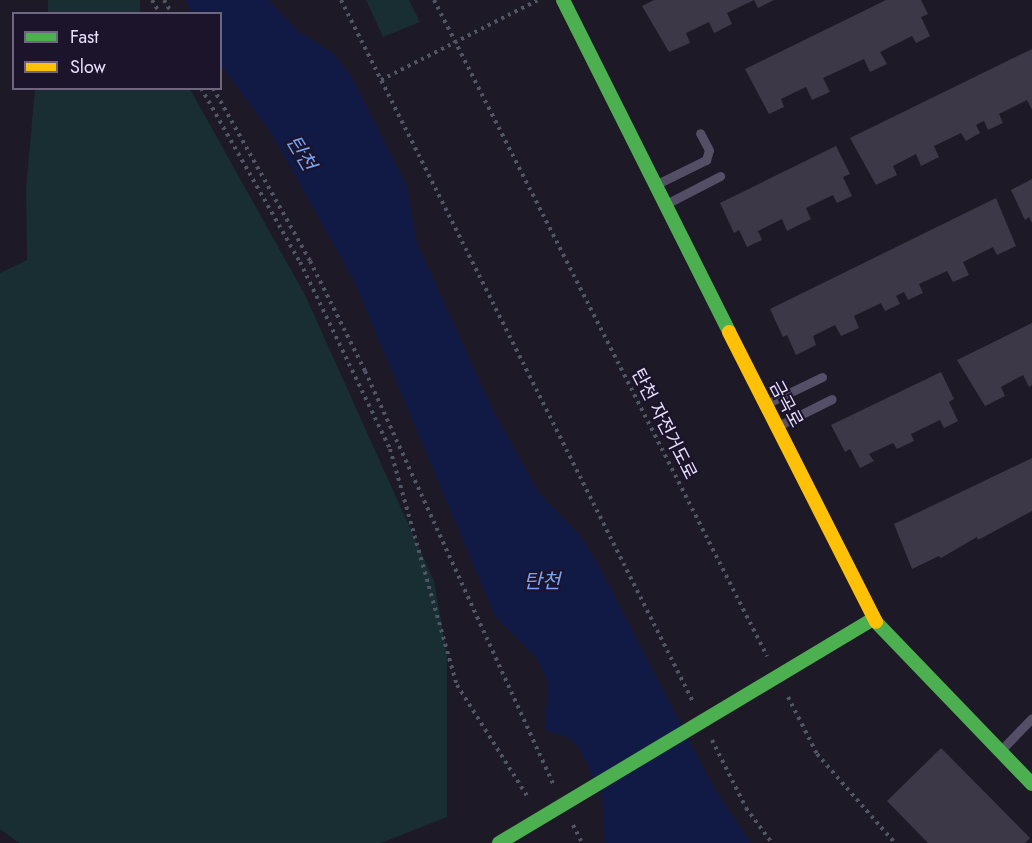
<!DOCTYPE html>
<meta charset="utf-8">
<style>
body{margin:0}
#map{position:relative;width:1032px;height:843px;overflow:hidden;background:#1d1926;font-family:Jost,"Noto Sans KR",sans-serif}
div>[style]{position:absolute}
.green>*{inset:0;background:#182e33;transform-origin:0 0}
.water>*{inset:0;background:#111a45}
.building>*{inset:0;background:#3d3847}
.path>*{height:4px;margin-top:-2px;transform-origin:0;background:repeating-linear-gradient(90deg,#4f5767 0 3px,transparent 0 7.5px)}
.lane>*{height:9px;margin:-4.5px;padding:0 4.5px;transform-origin:4.5px;border-radius:4.5px;background:#544f66}
.fast>*{height:14px;margin:-7px;padding:0 7px;transform-origin:7px;border-radius:7px;background:#4caf50}
.slow>*{height:14px;margin:-7px;padding:0 7px;transform-origin:7px;border-radius:7px;background:#ffc107}
span{translate:-50% -50%;white-space:nowrap;text-align:center;line-height:1.15;-webkit-text-stroke:4.5px #1c142b;paint-order:stroke}
.street-label{font-size:18px;color:#e8e0fd}
.water-label{font-size:20px;color:#76a4f5;font-style:italic}
.legend{position:absolute;left:12px;top:12px;width:210px;height:78px;box-sizing:border-box;background:#1c142b;border:2px solid #6e667f;margin:0;padding:8px 10px;list-style:none;font-size:18px;color:#e8e0fd}
.legend li{display:flex;align-items:center;gap:12px;height:30px}
.legend b{width:30px;border:2px solid #6e667f}
</style>
<div id="map">
<div class="green">
<i style="left:48px;top:0;width:92px;height:14px"></i>
<i style="clip-path:polygon(366px 0,409px 0,420px 22px,383px 37px)"></i>
<i style="clip-path:polygon(35px 89px,190px 89px,305px 295px,434px 581px,447px 656px,447px 817px,381px 843px,19px 843px,0 829px,0 273px,27px 260px,26px 189px)"></i>
</div>
<div class="water">
<i style="clip-path:polygon(185px 0,269px 0,298px 31px,334px 54px,351px 76px,407px 186px,417px 243px,492px 408px,539px 493px,578px 533px,596px 560px,713px 786px,751px 843px,605px 843px,602px 794px,579px 748px,569px 738px,545px 730px,548px 683px,537px 658px,495px 616px,354px 281px,273px 136px,221px 65px,220px 14px,192px 13px)"></i>
</div>
<div class="building">
<i style="clip-path:polygon(654px 0,774px 0,758px 8px,754px 0,727px 13px,732px 24px,714px 33px,709px 22px,686px 33px,690px 43px,669px 52px,642px 6px)"></i>
<i style="clip-path:polygon(886px 0,921px 0,928px 14px,921px 17px,930px 36px,916px 43px,912px 36px,880px 52px,887px 64px,870px 72px,864px 59px,823px 78px,830px 92px,812px 100px,806px 87px,781px 99px,784px 107px,769px 114px,745px 69px)"></i>
<i style="clip-path:polygon(1032px 49px,1032px 110px,1027px 100px,999px 114px,1003px 123px,988px 130px,984px 121px,976px 125px,980px 133px,966px 141px,961px 133px,934px 146px,939px 157px,921px 166px,916px 154px,893px 166px,897px 175px,876px 185px,850px 138px)"></i>
<i style="clip-path:polygon(836px 146px,850px 174px,843px 177px,852px 196px,837px 203px,833px 195px,806px 208px,811px 219px,787px 231px,782px 219px,758px 231px,762px 240px,747px 247px,739px 230px,734px 233px,720px 203px)"></i>
<i style="clip-path:polygon(1032px 179px,1032px 223px,1029px 217px,1025px 220px,1011px 190px)"></i>
<i style="clip-path:polygon(996px 198px,1016px 246px,997px 255px,993px 247px,963px 262px,969px 275px,953px 282px,947px 271px,919px 284px,923px 293px,908px 300px,904px 292px,896px 296px,900px 304px,885px 311px,881px 303px,854px 316px,859px 328px,841px 336px,835px 325px,813px 336px,816px 345px,796px 355px,787px 335px,783px 337px,770px 309px)"></i>
<i style="clip-path:polygon(1032px 323px,1032px 385px,1029px 387px,1023px 375px,1001px 387px,1005px 396px,985px 406px,957px 360px)"></i>
<i style="clip-path:polygon(941px 372px,954px 399px,949px 402px,958px 421px,944px 428px,940px 420px,911px 434px,914px 441px,897px 449px,893px 443px,869px 454px,874px 461px,860px 468px,850px 449px,845px 452px,831px 425px)"></i>
<i style="clip-path:polygon(1032px 458px,1032px 511px,978px 540px,977px 537px,941px 558px,939px 556px,912px 569px,894px 524px)"></i>
<i style="clip-path:polygon(941px 748px,1030px 838px,1025px 843px,928px 843px,887px 801px)"></i>
</div>
<div class="path">
<i style="left:152px;top:0;width:16px;rotate:60deg"></i>
<i style="left:164px;top:0;width:16px;rotate:60deg"></i>
<i style="left:341px;top:0;width:785px;rotate:63.37deg"></i>
<i style="left:434px;top:0;width:736px;rotate:63.09deg"></i>
<i style="left:381px;top:80px;width:176px;rotate:-27deg"></i>
<i style="left:201px;top:88px;width:200px;rotate:60.4deg"></i>
<i style="left:300px;top:262px;width:208px;rotate:64.3deg"></i>
<i style="left:390px;top:449px;width:245px;rotate:74.2deg"></i>
<i style="left:457px;top:685px;width:135px;rotate:57.7deg"></i>
<i style="left:213px;top:88px;width:198px;rotate:60.7deg"></i>
<i style="left:310px;top:261px;width:123px;rotate:63.4deg"></i>
<i style="left:365px;top:371px;width:456px;rotate:65.5deg"></i>
<i style="left:788px;top:697px;width:64px;rotate:63deg"></i>
<i style="left:817px;top:754px;width:118px;rotate:48.8deg"></i>
<i style="left:712px;top:740px;width:76px;rotate:63.4deg"></i>
<i style="left:746px;top:808px;width:44px;rotate:53.4deg"></i>
<i style="left:573px;top:825px;width:20px;rotate:63deg"></i>
</div>
<div class="lane">
<i style="left:657px;top:184px;width:55px;rotate:-26.1deg"></i>
<i style="left:706px;top:160px;width:10px;rotate:-73deg"></i>
<i style="left:709px;top:150px;width:19px;rotate:-118deg"></i>
<i style="left:666px;top:204px;width:61px;rotate:-27.4deg"></i>
<i style="left:768px;top:403px;width:60px;rotate:-25.7deg"></i>
<i style="left:778px;top:426px;width:60px;rotate:-26.6deg"></i>
<i style="left:1002px;top:749px;width:43px;rotate:-45.9deg"></i>
</div>
<div class="fast">
<i style="left:563px;top:0;width:371px;rotate:63.4deg"></i>
<i style="left:876px;top:622px;width:225px;rotate:46.1deg"></i>
<i style="left:499px;top:843px;width:436px;rotate:-30.9deg"></i>
</div>
<div class="slow">
<i style="left:729px;top:332px;width:325px;rotate:63.1deg"></i>
</div>
<div class="street-label">
<span style="left:786px;top:404px;rotate:62deg">금곡로</span>
<span style="left:664px;top:424px;rotate:63deg">탄천 자전거도로</span>
</div>
<div class="water-label">
<span style="left:301px;top:153px;rotate:59deg">탄천</span>
<span style="left:542px;top:581px">탄천</span>
</div>
<ul class="legend">
<li><b style="height:8px;background:#4caf50"></b>Fast</li>
<li><b style="height:8px;background:#ffc107"></b>Slow</li>
</ul>
</div>
